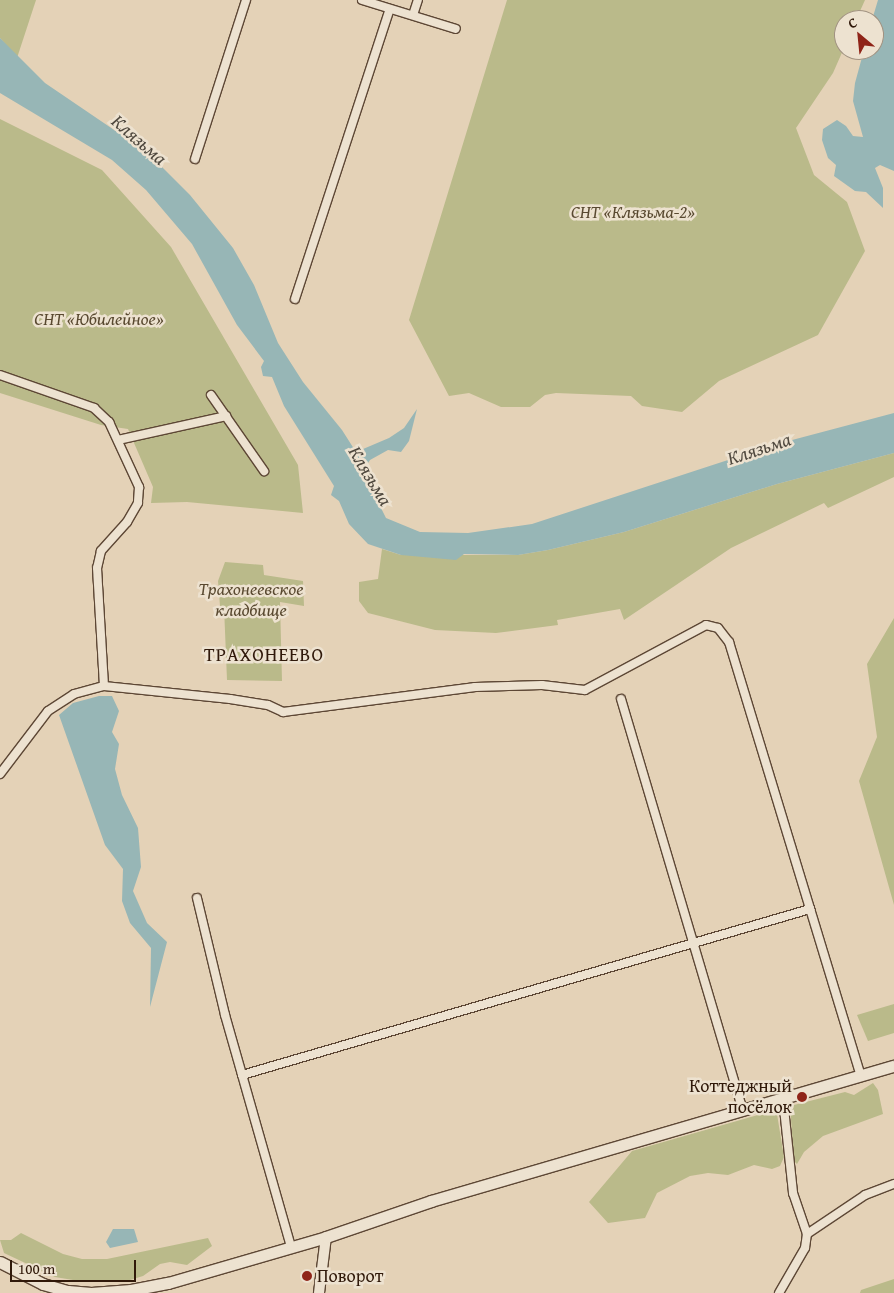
<!DOCTYPE html>
<meta charset="utf-8">
<style>
body{margin:0}
#map{position:relative;width:894px;height:1293px;overflow:hidden;background:#e4d2b7;font-family:"Gentium Book Plus",serif}
div>[style]{position:absolute}
.green>*{inset:0;background:#baba8a}
.water>*{inset:0;background:#97b6b6}
.roads{filter:drop-shadow(1px 0 #5d4735) drop-shadow(-1px 0 #5d4735) drop-shadow(0 1px #5d4735) drop-shadow(0 -1px #5d4735)}
.minor>*{height:8px;margin:-4px;padding:0 4px;transform-origin:4px;border-radius:4px;background:#ede2d0}
.tertiary>*{height:10px;margin:-5px;padding:0 5px;transform-origin:5px;border-radius:5px;background:#ede2d0}
.secondary>*{height:11px;margin:-5.5px;padding:0 5.5px;transform-origin:5.5px;border-radius:5.5px;background:#ede2d0}
.dots>*{width:14px;height:14px;translate:-50% -50%;box-sizing:border-box;border:2px solid #ede2d0;border-radius:50%}
span{translate:-50% -50%;white-space:nowrap;text-align:center;line-height:1.15;-webkit-text-stroke:5px #ede2d0;paint-order:stroke}
.park-label{font-size:18px;color:#594930;font-style:italic}
.poi-label{font-size:18px;color:#30190a}
.right{translate:-100% -50%;text-align:right}
.left{translate:0 -50%;text-align:left}
.water-label{font-size:19px;color:#4f483e;font-style:italic}
.neighbourhood-label{font-size:19px;color:#30190a;letter-spacing:1px}
.north{position:absolute;left:834px;top:10px;width:50px;height:50px;box-sizing:border-box;background:#ede2d0;border:1px solid #a19281;border-radius:50%;rotate:332deg;font-size:14px;font-weight:700;line-height:20px;text-align:center;color:#30190a}
.north::after{content:'';display:block;margin:auto;width:18px;height:22px;background:#8f2418;clip-path:polygon(50% 0,100% 100%,50% 72%,0 100%)}
.scale{position:absolute;left:10px;top:1260px;width:126px;height:22px;box-sizing:border-box;border:2px solid #30190a;border-top:0;padding-left:6px;font-size:15px;line-height:18px;white-space:nowrap;color:#30190a;-webkit-text-stroke:4px #ede2d0;paint-order:stroke}
</style>
<div id="map">
<div class="green">
<i style="clip-path:polygon(0 0,36px 0,17px 58px,0 38px)"></i>
<i style="clip-path:polygon(507px 0,865px 0,856px 20px,844px 20px,844px 48px,833px 73px,796px 128px,814px 175px,847px 202px,865px 251px,818px 335px,719px 381px,682px 412px,642px 406px,631px 396px,556px 393px,545px 395px,530px 407px,501px 407px,469px 393px,449px 396px,409px 320px)"></i>
<i style="clip-path:polygon(0 119px,102px 170px,171px 247px,298px 465px,303px 513px,187px 502px,151px 503px,153px 487px,128px 429px,101px 425px,0 393px)"></i>
<i style="clip-path:polygon(894px 453px,894px 477px,828px 508px,824px 503px,731px 548px,624px 620px,620px 609px,557px 620px,558px 625px,496px 633px,435px 630px,368px 613px,359px 601px,359px 582px,378px 579px,382px 549px,401px 555px,518px 555px,548px 550px,624px 532px,777px 484px)"></i>
<i style="clip-path:polygon(225px 562px,263px 565px,264px 575px,303px 581px,304px 606px,280px 602px,282px 681px,227px 680px,224px 607px,220px 606px,218px 581px)"></i>
<i style="clip-path:polygon(894px 618px,894px 905px,859px 781px,877px 737px,867px 664px)"></i>
<i style="clip-path:polygon(894px 1004px,894px 1033px,868px 1041px,857px 1015px)"></i>
<i style="clip-path:polygon(873px 1083px,878px 1090px,883px 1114px,823px 1136px,804px 1152px,797px 1164px,794px 1161px,790px 1106px,845px 1092px,854px 1095px)"></i>
<i style="clip-path:polygon(768px 1112px,777px 1114px,784px 1157px,780px 1166px,772px 1169px,754px 1165px,728px 1175px,708px 1173px,690px 1176px,657px 1193px,645px 1218px,608px 1223px,589px 1202px,632px 1151px)"></i>
<i style="clip-path:polygon(21px 1233px,63px 1254px,82px 1259px,107px 1259px,208px 1238px,212px 1246px,187px 1265px,170px 1262px,160px 1264px,143px 1276px,130px 1280px,73px 1280px,55px 1277px,4px 1253px,0 1240px,11px 1240px)"></i>
<i style="clip-path:polygon(894px 1279px,894px 1293px,860px 1293px,861px 1290px)"></i>
</div>
<div class="water">
<i style="clip-path:polygon(878px 0,894px 0,894px 171px,880px 165px,875px 168px,883px 188px,883px 208px,866px 192px,855px 191px,834px 176px,836px 165px,828px 158px,822px 140px,823px 129px,837px 120px,846px 126px,853px 136px,863px 137px,853px 101px,855px 83px,864px 50px,874px 50px,872px 20px)"></i>
<i style="clip-path:polygon(0 38px,45px 83px,148px 153px,190px 195px,233px 248px,254px 285px,278px 343px,303px 382px,342px 430px,356px 452px,389px 438px,404px 428px,417px 409px,409px 441px,401px 452px,388px 450px,370px 460px,366px 466px,366px 478px,386px 518px,420px 532px,468px 533px,532px 524px,777px 444px,894px 413px,894px 453px,777px 484px,624px 532px,548px 550px,518px 555px,464px 554px,456px 560px,401px 555px,368px 544px,349px 524px,339px 501px,331px 495px,334px 486px,284px 406px,272px 377px,263px 376px,261px 367px,264px 361px,237px 325px,192px 244px,146px 190px,112px 160px,0 93px)"></i>
<i style="clip-path:polygon(99px 696px,112px 696px,119px 711px,112px 732px,119px 744px,115px 769px,122px 795px,138px 828px,141px 867px,133px 891px,147px 923px,167px 942px,150px 1007px,151px 948px,130px 923px,122px 901px,123px 869px,105px 845px,59px 715px,73px 703px)"></i>
<i style="clip-path:polygon(113px 1229px,134px 1229px,138px 1242px,110px 1248px,106px 1242px)"></i>
</div>
<div class="roads">
<div class="minor">
<i style="left:362px;top:0;width:98px;rotate:17.1deg"></i>
<i style="left:413px;top:15px;width:16px;rotate:-72deg"></i>
<i style="left:195px;top:159px;width:167px;rotate:-72.2deg"></i>
<i style="left:295px;top:299px;width:305px;rotate:-71.9deg"></i>
<i style="left:0;top:375px;width:100px;rotate:19.3deg"></i>
<i style="left:94px;top:408px;width:21px;rotate:43deg"></i>
<i style="left:109px;top:422px;width:72px;rotate:65.2deg"></i>
<i style="left:139px;top:487px;width:16px;rotate:94deg"></i>
<i style="left:138px;top:503px;width:22px;rotate:120deg"></i>
<i style="left:127px;top:522px;width:39px;rotate:132deg"></i>
<i style="left:101px;top:551px;width:17px;rotate:103deg"></i>
<i style="left:97px;top:568px;width:118px;rotate:86.6deg"></i>
<i style="left:211px;top:395px;width:93px;rotate:55.1deg"></i>
<i style="left:118px;top:440px;width:111px;rotate:-12.5deg"></i>
<i style="left:621px;top:699px;width:430px;rotate:73.5deg"></i>
<i style="left:0;top:774px;width:79px;rotate:-52.7deg"></i>
<i style="left:48px;top:711px;width:31px;rotate:-33deg"></i>
<i style="left:74px;top:694px;width:31px;rotate:-15deg"></i>
<i style="left:104px;top:686px;width:127px;rotate:5.9deg"></i>
<i style="left:230px;top:699px;width:38px;rotate:9deg"></i>
<i style="left:268px;top:705px;width:17px;rotate:25deg"></i>
<i style="left:283px;top:712px;width:194px;rotate:-7.4deg"></i>
<i style="left:475px;top:687px;width:67px;rotate:-1.7deg"></i>
<i style="left:542px;top:685px;width:43px;rotate:6.6deg"></i>
<i style="left:585px;top:690px;width:137px;rotate:-28.2deg"></i>
<i style="left:706px;top:625px;width:12px;rotate:14deg"></i>
<i style="left:718px;top:628px;width:18px;rotate:52deg"></i>
<i style="left:729px;top:642px;width:454px;rotate:73.1deg"></i>
<i style="left:197px;top:898px;width:120px;rotate:76.5deg"></i>
<i style="left:225px;top:1015px;width:241px;rotate:74.1deg"></i>
<i style="left:242px;top:1075px;width:592px;rotate:-16.29deg"></i>
<i style="left:783px;top:1099px;width:95px;rotate:83.9deg"></i>
<i style="left:793px;top:1193px;width:43px;rotate:71.1deg"></i>
<i style="left:779px;top:1293px;width:52px;rotate:-60deg"></i>
<i style="left:805px;top:1248px;width:14px;rotate:-82deg"></i>
<i style="left:807px;top:1234px;width:70px;rotate:-33.9deg"></i>
<i style="left:865px;top:1195px;width:31px;rotate:-21deg"></i>
</div>
<div class="tertiary">
<i style="left:319px;top:1293px;width:56px;rotate:-82.9deg"></i>
</div>
<div class="secondary">
<i style="left:0;top:1262px;width:48px;rotate:27.1deg"></i>
<i style="left:43px;top:1284px;width:26px;rotate:16deg"></i>
<i style="left:68px;top:1291px;width:23px;rotate:5deg"></i>
<i style="left:91px;top:1293px;width:40px;rotate:-4.3deg"></i>
<i style="left:131px;top:1290px;width:38px;rotate:-11deg"></i>
<i style="left:168px;top:1283px;width:165px;rotate:-16.2deg"></i>
<i style="left:326px;top:1237px;width:111px;rotate:-18.9deg"></i>
<i style="left:431px;top:1201px;width:482px;rotate:-16.3deg"></i>
</div>
</div>
<div class="dots">
<i style="left:802px;top:1097px;background:#8f2418"></i>
<i style="left:307px;top:1276px;background:#8f2418"></i>
</div>
<div class="park-label">
<span style="left:633px;top:212px">СНТ «Клязьма-2»</span>
<span style="left:99px;top:319px">СНТ «Юбилейное»</span>
<span style="left:251px;top:600px">Трахонеевское<br>кладбище</span>
</div>
<div class="poi-label">
<span class="right" style="left:792px;top:1097px">Коттеджный<br>посёлок</span>
<span class="left" style="left:317px;top:1276px">Поворот</span>
</div>
<div class="water-label">
<span style="left:139px;top:140px;rotate:41deg">Клязьма</span>
<span style="left:759px;top:449px;rotate:-18deg">Клязьма</span>
<span style="left:370px;top:476px;rotate:59deg">Клязьма</span>
</div>
<div class="neighbourhood-label">
<span style="left:264px;top:655px">ТРАХОНЕЕВО</span>
</div>
<div class="north">С</div>
<div class="scale">100 m</div>
</div>
